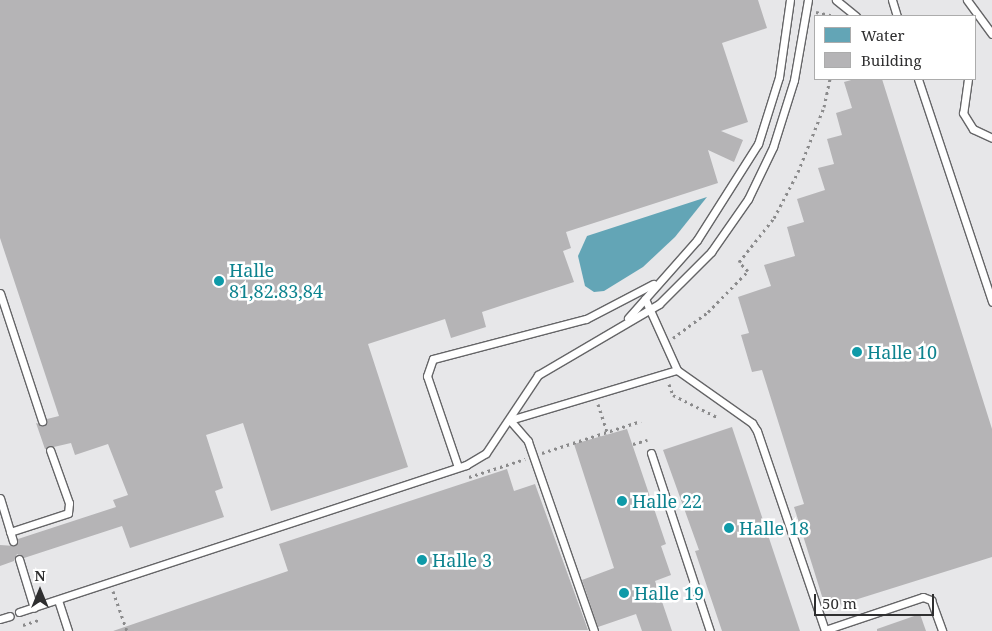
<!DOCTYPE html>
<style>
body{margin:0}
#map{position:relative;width:992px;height:631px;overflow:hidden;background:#e7e7e9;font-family:"Noto Serif",serif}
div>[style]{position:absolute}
.water>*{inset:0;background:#63a5b6}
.building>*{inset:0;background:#b5b4b6}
.path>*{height:3px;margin-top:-1.5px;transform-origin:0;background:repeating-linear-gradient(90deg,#8b8b8c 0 2.5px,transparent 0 6.5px)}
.roads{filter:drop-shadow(1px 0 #656567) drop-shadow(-1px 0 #656567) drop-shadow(0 1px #656567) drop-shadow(0 -1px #656567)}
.lane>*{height:7px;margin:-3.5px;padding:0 3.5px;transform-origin:3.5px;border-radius:3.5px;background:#fff}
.dots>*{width:14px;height:14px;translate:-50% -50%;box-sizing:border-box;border:2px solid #fff;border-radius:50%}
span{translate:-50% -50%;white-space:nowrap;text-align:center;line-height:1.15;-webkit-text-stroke:5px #fff;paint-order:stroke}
.culture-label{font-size:18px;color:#0d838f}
.left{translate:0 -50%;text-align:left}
.legend{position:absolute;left:814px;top:15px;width:162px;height:65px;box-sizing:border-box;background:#fff;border:1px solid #acacac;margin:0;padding:6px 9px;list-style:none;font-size:15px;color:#2f2f30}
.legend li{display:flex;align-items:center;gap:10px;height:25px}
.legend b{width:25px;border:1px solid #acacac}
.north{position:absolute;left:15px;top:566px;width:50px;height:50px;-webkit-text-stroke:4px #fff;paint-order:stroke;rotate:0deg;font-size:14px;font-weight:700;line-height:20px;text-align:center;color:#2f2f30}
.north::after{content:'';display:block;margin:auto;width:18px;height:22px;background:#2f2f30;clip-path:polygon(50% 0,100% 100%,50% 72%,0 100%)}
.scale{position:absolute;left:814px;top:594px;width:120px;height:22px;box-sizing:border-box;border:2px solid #2f2f30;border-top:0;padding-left:6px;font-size:15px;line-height:18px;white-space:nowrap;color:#2f2f30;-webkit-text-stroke:4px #fff;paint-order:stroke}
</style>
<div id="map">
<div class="water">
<i style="clip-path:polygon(707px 197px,675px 237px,643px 267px,604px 291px,594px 292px,585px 286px,578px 256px,587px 236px)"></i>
</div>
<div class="building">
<i style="clip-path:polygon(0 0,758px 0,767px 28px,722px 43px,748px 122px,721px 131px,743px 140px,734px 162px,708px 150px,718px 183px,566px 232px,571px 248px,563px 251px,574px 282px,482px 312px,486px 327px,451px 338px,445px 319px,368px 344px,408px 467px,271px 511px,243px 423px,206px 435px,223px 488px,215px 491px,224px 517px,130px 548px,122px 526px,24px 558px,17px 554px,14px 561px,0 566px,0 545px,15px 546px,18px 539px,116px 507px,113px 500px,128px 495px,108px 444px,75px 455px,71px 443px,45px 449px,36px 423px,44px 426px,47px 419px,59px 416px,0 238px)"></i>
<i style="clip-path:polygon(855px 79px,882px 79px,992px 429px,992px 557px,826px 609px,794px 507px,804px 504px,762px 370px,752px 372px,741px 335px,749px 333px,738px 297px,771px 286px,764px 265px,795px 256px,787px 227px,804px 222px,797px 199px,825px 190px,818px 168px,834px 164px,827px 139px,842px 135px,836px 113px,852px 108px,844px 82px)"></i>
<i style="clip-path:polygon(732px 427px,800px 631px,722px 631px,695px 551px,699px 550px,663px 450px)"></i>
<i style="clip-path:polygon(627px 429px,666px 544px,661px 546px,671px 575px,655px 581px,672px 631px,642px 631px,636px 614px,598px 627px,582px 580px,614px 568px,574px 444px)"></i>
<i style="clip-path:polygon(507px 469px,514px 491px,535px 484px,588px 630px,113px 631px,288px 571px,279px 544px)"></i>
<i style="clip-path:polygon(920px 614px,926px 631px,877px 631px,877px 629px)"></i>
</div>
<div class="path">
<i style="left:816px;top:12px;width:19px;rotate:12deg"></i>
<i style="left:673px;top:338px;width:44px;rotate:-36.6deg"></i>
<i style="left:708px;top:312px;width:57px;rotate:-45.7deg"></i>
<i style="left:748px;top:271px;width:13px;rotate:-135deg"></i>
<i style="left:739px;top:262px;width:56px;rotate:-51.5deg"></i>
<i style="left:774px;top:218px;width:52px;rotate:-62.4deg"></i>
<i style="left:798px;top:172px;width:70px;rotate:-68.2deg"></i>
<i style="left:824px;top:107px;width:29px;rotate:-78deg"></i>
<i style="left:669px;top:384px;width:12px;rotate:70deg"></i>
<i style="left:673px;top:395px;width:51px;rotate:26.6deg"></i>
<i style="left:598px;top:404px;width:29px;rotate:72deg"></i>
<i style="left:633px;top:444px;width:15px;rotate:-16deg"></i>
<i style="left:542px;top:453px;width:104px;rotate:-17.9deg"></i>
<i style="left:469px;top:477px;width:59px;rotate:-17.8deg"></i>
<i style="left:113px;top:591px;width:42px;rotate:70.7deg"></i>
<i style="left:23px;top:625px;width:16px;rotate:-18deg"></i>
</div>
<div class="roads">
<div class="lane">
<i style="left:836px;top:0;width:26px;rotate:39deg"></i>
<i style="left:892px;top:0;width:17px;rotate:73deg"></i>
<i style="left:967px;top:0;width:42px;rotate:53.7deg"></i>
<i style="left:918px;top:79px;width:235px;rotate:71.6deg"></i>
<i style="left:968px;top:79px;width:34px;rotate:98deg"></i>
<i style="left:963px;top:113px;width:19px;rotate:58deg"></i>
<i style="left:973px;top:129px;width:21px;rotate:25deg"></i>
<i style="left:0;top:293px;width:135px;rotate:71.8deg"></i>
<i style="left:645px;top:299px;width:78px;rotate:65.7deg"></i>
<i style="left:677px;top:370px;width:92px;rotate:35.2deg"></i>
<i style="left:752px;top:423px;width:9px;rotate:58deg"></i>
<i style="left:757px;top:431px;width:211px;rotate:71.2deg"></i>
<i style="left:628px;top:318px;width:104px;rotate:-48.5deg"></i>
<i style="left:697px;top:240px;width:114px;rotate:-57.6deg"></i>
<i style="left:758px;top:144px;width:70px;rotate:-72.6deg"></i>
<i style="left:779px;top:77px;width:78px;rotate:-81.9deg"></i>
<i style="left:651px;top:453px;width:188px;rotate:71.7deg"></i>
<i style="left:458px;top:467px;width:96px;rotate:-108.8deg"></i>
<i style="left:427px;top:376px;width:18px;rotate:-71deg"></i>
<i style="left:433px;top:359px;width:158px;rotate:-14.7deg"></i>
<i style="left:586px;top:319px;width:76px;rotate:-27.6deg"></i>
<i style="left:0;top:498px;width:45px;rotate:73.2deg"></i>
<i style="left:10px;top:532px;width:61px;rotate:-18.1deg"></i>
<i style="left:68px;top:513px;width:10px;rotate:-84deg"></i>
<i style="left:69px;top:503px;width:56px;rotate:-109.7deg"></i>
<i style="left:19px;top:559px;width:51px;rotate:73deg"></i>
<i style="left:58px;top:600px;width:33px;rotate:72deg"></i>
<i style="left:19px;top:612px;width:471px;rotate:-18.2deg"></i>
<i style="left:466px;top:465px;width:23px;rotate:-31deg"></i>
<i style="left:486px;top:453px;width:94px;rotate:-56.3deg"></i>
<i style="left:538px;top:375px;width:140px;rotate:-30.4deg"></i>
<i style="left:659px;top:304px;width:74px;rotate:-45deg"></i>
<i style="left:711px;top:252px;width:65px;rotate:-55.1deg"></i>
<i style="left:748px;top:199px;width:58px;rotate:-64.3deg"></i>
<i style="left:773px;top:147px;width:70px;rotate:-72.6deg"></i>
<i style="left:794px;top:80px;width:81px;rotate:-80.1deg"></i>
<i style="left:0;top:619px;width:10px;rotate:-17deg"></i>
<i style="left:825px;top:630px;width:103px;rotate:-18.6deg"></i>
<i style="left:923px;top:597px;width:9px;rotate:21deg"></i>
<i style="left:931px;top:600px;width:33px;rotate:70deg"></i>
<i style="left:594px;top:631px;width:201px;rotate:-109.2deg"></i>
<i style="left:528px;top:441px;width:28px;rotate:-131deg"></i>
<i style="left:510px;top:420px;width:174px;rotate:-16.7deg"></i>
</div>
</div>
<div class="dots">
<i style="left:219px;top:281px;background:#0f9aa8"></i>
<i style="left:857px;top:352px;background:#0f9aa8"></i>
<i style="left:622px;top:501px;background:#0f9aa8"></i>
<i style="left:729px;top:528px;background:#0f9aa8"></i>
<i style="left:422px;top:560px;background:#0f9aa8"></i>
<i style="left:624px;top:593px;background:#0f9aa8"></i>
</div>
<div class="culture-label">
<span class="left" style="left:229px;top:281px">Halle<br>81,82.83,84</span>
<span class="left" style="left:867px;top:352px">Halle 10</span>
<span class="left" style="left:632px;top:501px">Halle 22</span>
<span class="left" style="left:739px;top:528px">Halle 18</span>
<span class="left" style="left:432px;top:560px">Halle 3</span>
<span class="left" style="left:634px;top:593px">Halle 19</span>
</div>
<ul class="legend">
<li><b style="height:14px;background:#63a5b6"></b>Water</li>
<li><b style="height:14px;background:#b5b4b6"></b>Building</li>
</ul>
<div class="north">N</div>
<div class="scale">50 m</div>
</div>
